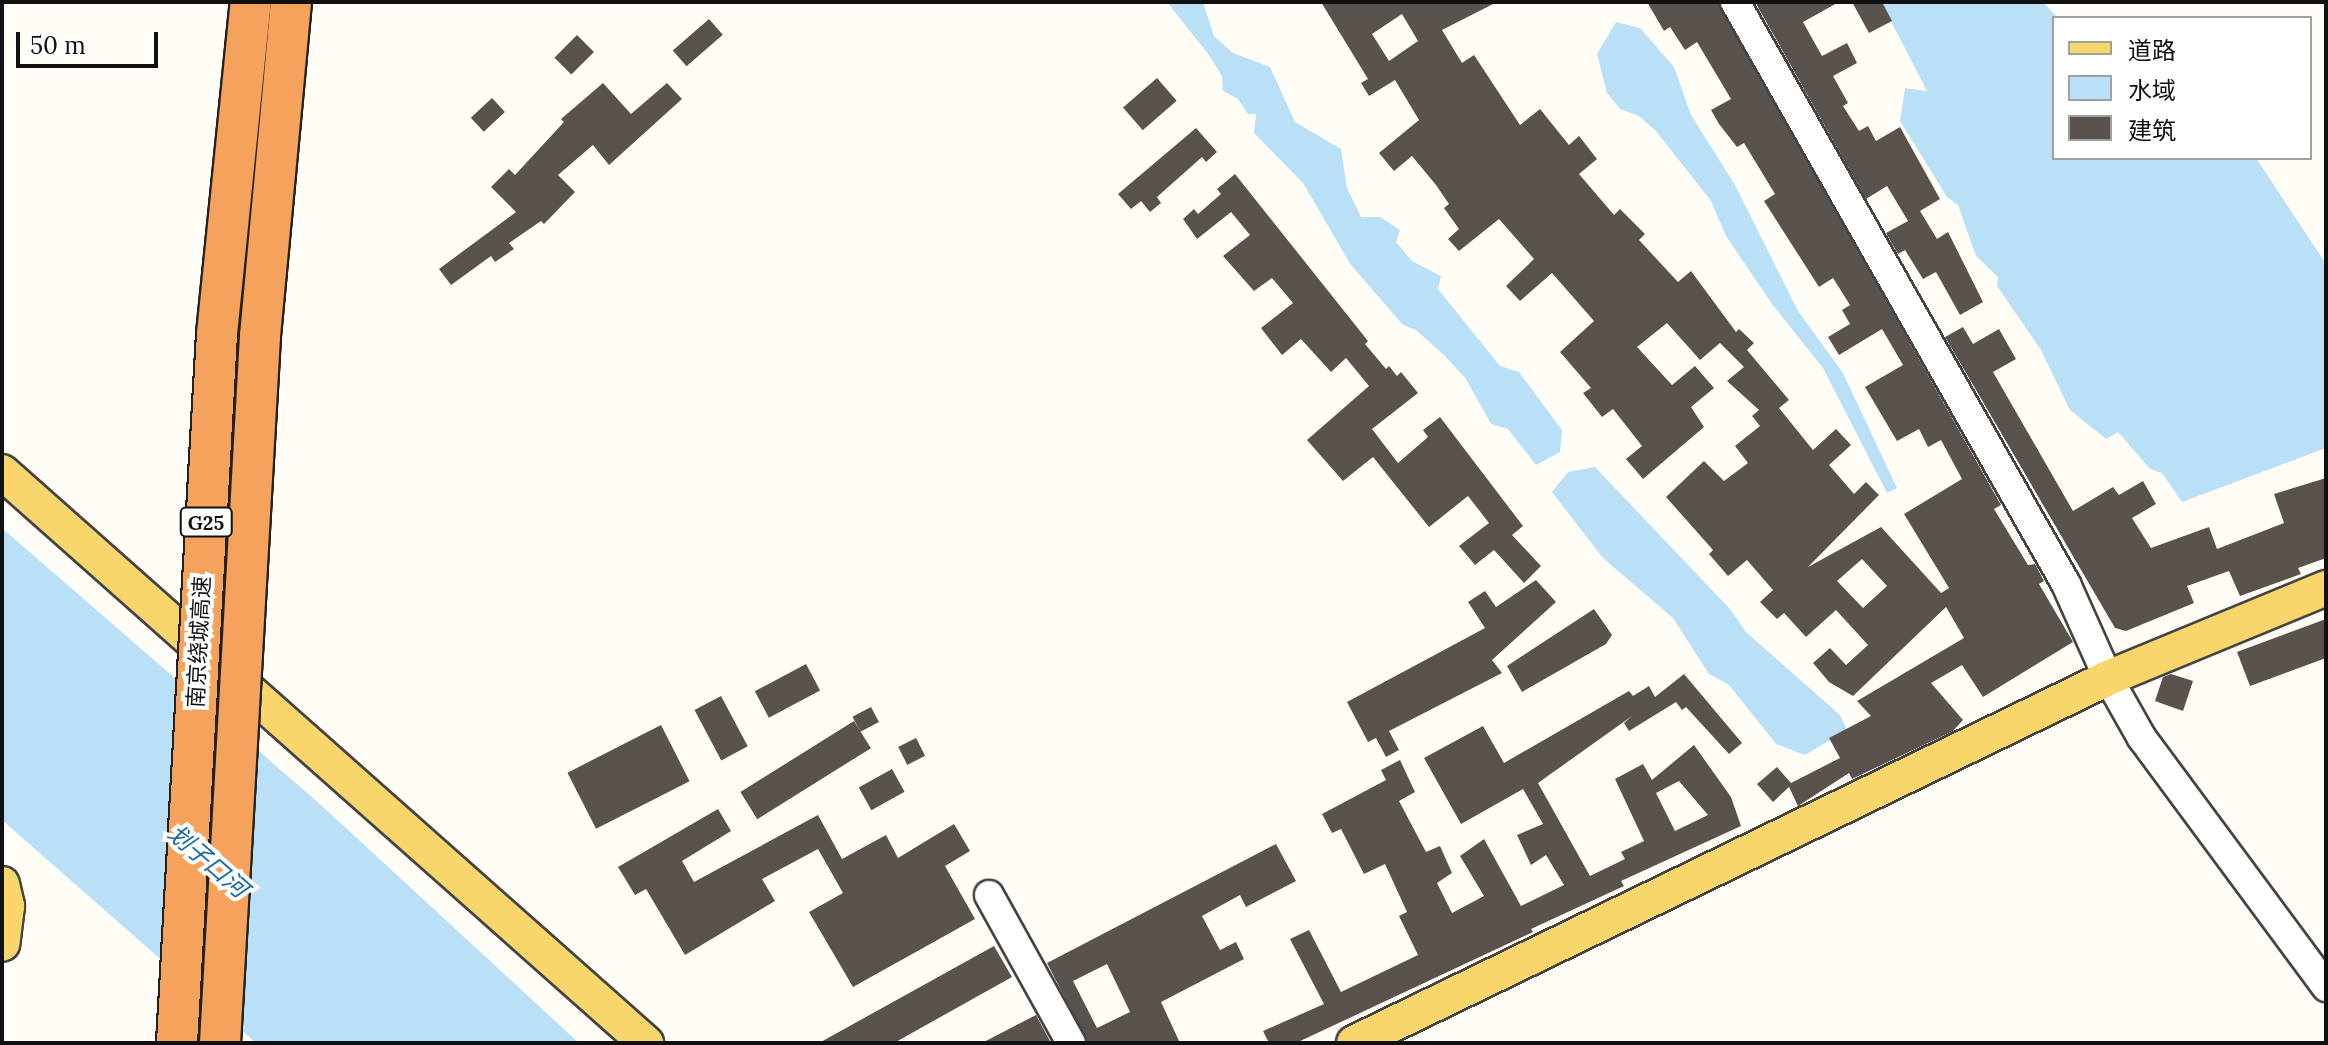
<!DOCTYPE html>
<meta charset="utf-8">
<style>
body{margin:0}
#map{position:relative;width:2328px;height:1045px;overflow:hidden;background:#fffdf5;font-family:Lora,"Noto Sans SC",serif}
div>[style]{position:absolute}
.water>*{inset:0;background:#b9e0f7}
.building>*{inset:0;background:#5a524d;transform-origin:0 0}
.roads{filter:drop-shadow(2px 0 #444) drop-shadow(-2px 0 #444) drop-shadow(0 2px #444) drop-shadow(0 -2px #444)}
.minor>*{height:28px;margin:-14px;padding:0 14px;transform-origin:14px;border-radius:14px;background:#fff}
.major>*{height:34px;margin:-17px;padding:0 17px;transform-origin:17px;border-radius:17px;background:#f9d66b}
.bridges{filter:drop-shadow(2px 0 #222) drop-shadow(-2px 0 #222) drop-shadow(0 2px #222) drop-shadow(0 -2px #222)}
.highway-bridge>*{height:40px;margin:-20px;padding:0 20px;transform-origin:20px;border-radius:20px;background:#f5a25d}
span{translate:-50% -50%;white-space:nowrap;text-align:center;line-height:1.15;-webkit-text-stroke:8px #fff;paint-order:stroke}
.shield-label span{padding:2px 6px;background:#fff;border:2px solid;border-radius:6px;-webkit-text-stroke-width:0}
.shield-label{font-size:20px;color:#111;font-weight:700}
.street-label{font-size:22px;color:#111}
.water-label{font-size:24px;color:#1768a6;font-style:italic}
.frame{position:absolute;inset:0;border:4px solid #111;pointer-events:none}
.legend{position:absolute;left:2052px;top:16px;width:260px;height:144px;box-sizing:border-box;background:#fff;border:2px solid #a0a0a0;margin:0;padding:10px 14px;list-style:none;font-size:24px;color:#111}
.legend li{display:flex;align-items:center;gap:16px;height:40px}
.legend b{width:40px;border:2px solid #a0a0a0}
.scale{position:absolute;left:16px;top:32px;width:142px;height:36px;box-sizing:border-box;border:4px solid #111;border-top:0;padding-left:10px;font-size:24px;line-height:28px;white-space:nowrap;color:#111;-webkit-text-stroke:6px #fff;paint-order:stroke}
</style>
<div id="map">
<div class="water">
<i style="clip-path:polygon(1167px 2px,1203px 2px,1214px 36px,1233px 53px,1270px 67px,1295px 122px,1341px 149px,1347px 188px,1361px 217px,1380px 217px,1400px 230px,1396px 242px,1412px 261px,1441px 276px,1438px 289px,1500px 366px,1519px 372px,1562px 430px,1560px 452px,1536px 465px,1508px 429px,1491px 424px,1466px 379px,1445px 356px,1416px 330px,1403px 325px,1351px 265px,1303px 183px,1254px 133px,1256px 114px,1248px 114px,1238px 99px,1223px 91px,1222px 76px,1209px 55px)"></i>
<i style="clip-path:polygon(1881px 2px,2043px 2px,2058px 18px,2054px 18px,2054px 158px,2256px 158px,2326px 264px,2326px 448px,2182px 502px,2162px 473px,2150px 469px,2118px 432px,2106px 439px,2070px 410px,2041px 350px,1997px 286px,1998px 277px,1976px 256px,1958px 205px,1947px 197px,1900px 121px,1905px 88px,1927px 91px)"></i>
<i style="clip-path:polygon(1616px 22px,1640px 28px,1674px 67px,1691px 115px,1735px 185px,1798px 311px,1843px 373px,1897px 488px,1887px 493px,1823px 368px,1772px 304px,1726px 236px,1711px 201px,1656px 131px,1639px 116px,1620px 109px,1607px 93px,1597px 54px)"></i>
<i style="clip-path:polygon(1595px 467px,1730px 609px,1746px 632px,1840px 715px,1847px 730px,1805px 755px,1776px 744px,1729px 685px,1709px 674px,1673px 618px,1603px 558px,1552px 492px,1568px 472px)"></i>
<i style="clip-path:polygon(2px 528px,321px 805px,579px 1043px,256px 1043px,2px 820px)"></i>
</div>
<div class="building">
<i style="clip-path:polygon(evenodd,1321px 2px,1497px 2px,1442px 30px,1462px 63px,1474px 55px,1520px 125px,1540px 109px,1569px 145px,1579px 136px,1597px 159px,1579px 174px,1614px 215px,1620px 209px,1645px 234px,1639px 240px,1678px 282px,1691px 271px,1736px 332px,1739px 329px,1754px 343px,1747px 350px,1789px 400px,1779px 408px,1813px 450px,1836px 429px,1851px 445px,1829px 465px,1854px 494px,1866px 482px,1879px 495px,1808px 567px,1881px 527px,1941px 593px,1949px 588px,1904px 514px,1962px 479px,1941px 440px,1928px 447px,1919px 429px,1897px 441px,1865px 387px,1903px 365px,1882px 329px,1839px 355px,1828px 337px,1850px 324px,1842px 310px,1850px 305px,1833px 278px,1819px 287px,1764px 201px,1775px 194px,1744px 143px,1737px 147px,1719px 124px,1711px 110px,1731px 99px,1697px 42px,1685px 50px,1670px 27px,1664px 31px,1647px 2px,1718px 2px,2001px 505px,1994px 509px,2028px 565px,2035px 564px,2044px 581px,2039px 584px,2073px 642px,1983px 697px,1962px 665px,1931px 683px,1963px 720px,1953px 731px,1852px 779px,1849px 773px,1798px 806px,1789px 787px,1773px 802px,1757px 784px,1777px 767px,1791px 783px,1840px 758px,1829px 738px,1871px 716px,1857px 701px,1964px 638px,1946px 607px,1853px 696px,1829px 682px,1813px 663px,1830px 648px,1846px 665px,1868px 645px,1836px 610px,1806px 637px,1784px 613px,1777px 619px,1760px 602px,1773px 590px,1747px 560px,1728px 576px,1709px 554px,1713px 550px,1666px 497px,1704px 461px,1724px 481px,1748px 463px,1735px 446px,1760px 426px,1752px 416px,1759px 410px,1727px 381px,1744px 367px,1720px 343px,1700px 360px,1667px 323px,1637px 347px,1672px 385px,1695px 366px,1714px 388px,1691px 407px,1704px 427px,1643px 479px,1626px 459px,1642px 446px,1613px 409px,1602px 417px,1583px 393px,1591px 388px,1560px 352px,1594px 321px,1552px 273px,1520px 301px,1506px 286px,1534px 259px,1499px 219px,1459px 251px,1448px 239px,1459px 229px,1444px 208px,1449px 204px,1436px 185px,1412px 156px,1394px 171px,1379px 153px,1419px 120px,1395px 80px,1369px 96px,1361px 83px,1368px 79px,1321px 2px,1402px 14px,1418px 41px,1389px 61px,1372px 34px,1402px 14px,1321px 2px,1862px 559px,1887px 586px,1863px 608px,1837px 581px,1862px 559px)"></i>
<i style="clip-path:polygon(1755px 2px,1839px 2px,1803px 22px,1822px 56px,1847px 43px,1857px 63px,1833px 76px,1848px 103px,1843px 106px,1859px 131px,1868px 126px,1876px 141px,1900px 127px,1940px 199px,1920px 211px,1937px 239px,1948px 232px,1983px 302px,1960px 315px,1936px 272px,1923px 279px,1905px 250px,1898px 254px,1886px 233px,1908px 221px,1887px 186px,1866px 199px)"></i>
<i style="clip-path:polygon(1852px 2px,1882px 2px,1892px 21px,1869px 33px)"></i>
<i style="left:709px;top:19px;width:21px;height:48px;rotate:49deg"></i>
<i style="left:577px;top:35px;width:24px;height:32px;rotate:45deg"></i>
<i style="left:1157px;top:78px;width:30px;height:45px;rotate:49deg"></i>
<i style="clip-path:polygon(603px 83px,631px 114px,667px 83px,682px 99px,609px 165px,593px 145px,558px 175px,575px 192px,544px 224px,541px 221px,509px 243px,514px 249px,495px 262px,491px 256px,451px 285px,439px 269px,516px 212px,491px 187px,509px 169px,515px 175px,564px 122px,561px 119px)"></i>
<i style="left:492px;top:98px;width:19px;height:29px;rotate:47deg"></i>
<i style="clip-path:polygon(1196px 128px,1217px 152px,1206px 162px,1202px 157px,1157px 197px,1161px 203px,1150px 212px,1141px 201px,1131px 209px,1118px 194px)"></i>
<i style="clip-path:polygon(1235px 174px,1368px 341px,1365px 344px,1386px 369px,1389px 366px,1397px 376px,1401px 372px,1418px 393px,1372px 429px,1398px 463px,1428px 437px,1423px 430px,1440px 417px,1523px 526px,1512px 535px,1541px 566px,1524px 583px,1494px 550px,1475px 565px,1459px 546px,1489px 523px,1468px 496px,1429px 527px,1373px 457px,1343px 481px,1307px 440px,1369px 386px,1346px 358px,1331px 372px,1301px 339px,1282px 355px,1261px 328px,1293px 303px,1272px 278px,1254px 291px,1223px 256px,1250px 235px,1231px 212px,1197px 239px,1183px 219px,1194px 209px,1198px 214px,1221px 194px,1217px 189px)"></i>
<i style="clip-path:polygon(1963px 327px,1973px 344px,1999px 329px,2016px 359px,1993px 372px,2073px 511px,2113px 487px,2119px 495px,2143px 481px,2156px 504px,2132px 518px,2151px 548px,2209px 527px,2217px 549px,2284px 523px,2274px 494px,2326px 478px,2326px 558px,2298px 568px,2301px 574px,2240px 596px,2229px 571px,2187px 586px,2194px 603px,2126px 631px,2115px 628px,1945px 337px)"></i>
<i style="clip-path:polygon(1536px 580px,1556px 602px,1492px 660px,1502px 673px,1389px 731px,1399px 750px,1386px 757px,1376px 738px,1368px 742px,1347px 702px,1485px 628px,1468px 602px,1485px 591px,1496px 607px)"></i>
<i style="clip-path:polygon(1594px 609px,1612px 635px,1606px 644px,1522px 692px,1507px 666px)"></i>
<i style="clip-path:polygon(2326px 619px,2326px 658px,2250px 686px,2237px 652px)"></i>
<i style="left:806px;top:664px;width:30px;height:58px;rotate:62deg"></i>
<i style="clip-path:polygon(evenodd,1684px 674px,1742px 743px,1729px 754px,1686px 707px,1682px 710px,1676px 702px,1629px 731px,1624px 723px,1632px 716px,1538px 783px,1590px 876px,1625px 859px,1621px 852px,1644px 841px,1615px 779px,1643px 764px,1652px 780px,1694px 745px,1731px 797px,1741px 826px,1621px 881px,1624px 886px,1531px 929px,1533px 932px,1296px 1043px,1269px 1043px,1263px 1031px,1324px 1004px,1290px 939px,1309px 930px,1341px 992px,1418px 955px,1399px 916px,1407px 912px,1385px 864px,1364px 874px,1341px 829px,1332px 833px,1322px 814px,1386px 780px,1381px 770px,1400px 760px,1415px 792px,1399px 801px,1426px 852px,1440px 846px,1452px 873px,1437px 883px,1452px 913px,1484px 896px,1460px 856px,1484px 839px,1521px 906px,1564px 885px,1546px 855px,1531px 865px,1517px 835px,1543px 824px,1523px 789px,1461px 824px,1424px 758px,1483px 726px,1504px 763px,1629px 691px,1633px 696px,1649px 686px,1655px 697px,1684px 674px,1679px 781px,1708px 815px,1675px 831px,1656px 793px,1679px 781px)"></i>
<i style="clip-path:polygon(2171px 674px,2193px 681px,2183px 711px,2155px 701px,2163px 677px)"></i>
<i style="left:721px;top:696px;width:57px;height:30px;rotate:62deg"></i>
<i style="left:871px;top:707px;width:17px;height:21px;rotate:62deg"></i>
<i style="left:854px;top:721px;width:32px;height:134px;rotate:58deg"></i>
<i style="left:661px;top:725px;width:63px;height:105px;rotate:63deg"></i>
<i style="left:916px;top:738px;width:20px;height:20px;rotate:63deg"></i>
<i style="left:892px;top:769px;width:26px;height:38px;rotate:61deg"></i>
<i style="clip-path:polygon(718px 809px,731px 831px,682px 861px,694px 882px,818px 815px,842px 859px,886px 835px,898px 858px,954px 824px,970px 851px,945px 866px,975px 919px,853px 987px,809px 912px,843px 893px,818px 849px,762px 879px,775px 901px,685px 955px,646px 889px,635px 895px,618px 867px)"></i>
<i style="clip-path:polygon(evenodd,1276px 844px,1296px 881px,1246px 907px,1240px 895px,1202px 916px,1220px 950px,1236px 942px,1244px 959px,1161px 1002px,1180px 1043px,1088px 1043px,1047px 963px,1276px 844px,1107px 964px,1130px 1012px,1097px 1028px,1073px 981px,1107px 964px)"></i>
<i style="clip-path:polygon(994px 946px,1012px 977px,894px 1043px,819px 1043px)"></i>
<i style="clip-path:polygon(1036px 1015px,1050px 1041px,982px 1043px)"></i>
</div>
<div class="roads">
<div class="minor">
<i style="left:1735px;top:2px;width:670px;rotate:60.37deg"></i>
<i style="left:2066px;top:584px;width:103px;rotate:65.9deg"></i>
<i style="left:2108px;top:678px;width:69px;rotate:60.5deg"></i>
<i style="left:2142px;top:738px;width:310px;rotate:53.5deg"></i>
<i style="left:989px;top:895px;width:169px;rotate:61deg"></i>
</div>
<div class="major">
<i style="left:2px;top:472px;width:861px;rotate:41.56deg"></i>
<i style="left:2px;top:884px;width:23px;rotate:77deg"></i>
<i style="left:7px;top:906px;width:38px;rotate:97deg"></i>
<i style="left:1354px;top:1043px;width:838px;rotate:-25.83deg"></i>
<i style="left:2108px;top:678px;width:236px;rotate:-22.4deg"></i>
</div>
</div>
<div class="bridges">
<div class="highway-bridge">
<i style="left:177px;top:1043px;width:710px;rotate:-86.77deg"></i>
<i style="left:217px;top:334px;width:334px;rotate:-84.2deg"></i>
<i style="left:220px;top:1043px;width:708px;rotate:-86.76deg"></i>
<i style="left:260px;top:336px;width:335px;rotate:-84.7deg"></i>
</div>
</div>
<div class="shield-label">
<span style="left:206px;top:522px">G25</span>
</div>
<div class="street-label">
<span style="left:199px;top:642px;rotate:-87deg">南京绕城高速</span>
</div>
<div class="water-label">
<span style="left:208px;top:861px;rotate:41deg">划子口河</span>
</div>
<div class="frame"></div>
<ul class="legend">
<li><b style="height:10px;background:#f9d66b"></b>道路</li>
<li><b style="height:22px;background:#b9e0f7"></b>水域</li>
<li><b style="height:22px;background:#5a524d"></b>建筑</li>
</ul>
<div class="scale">50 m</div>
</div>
